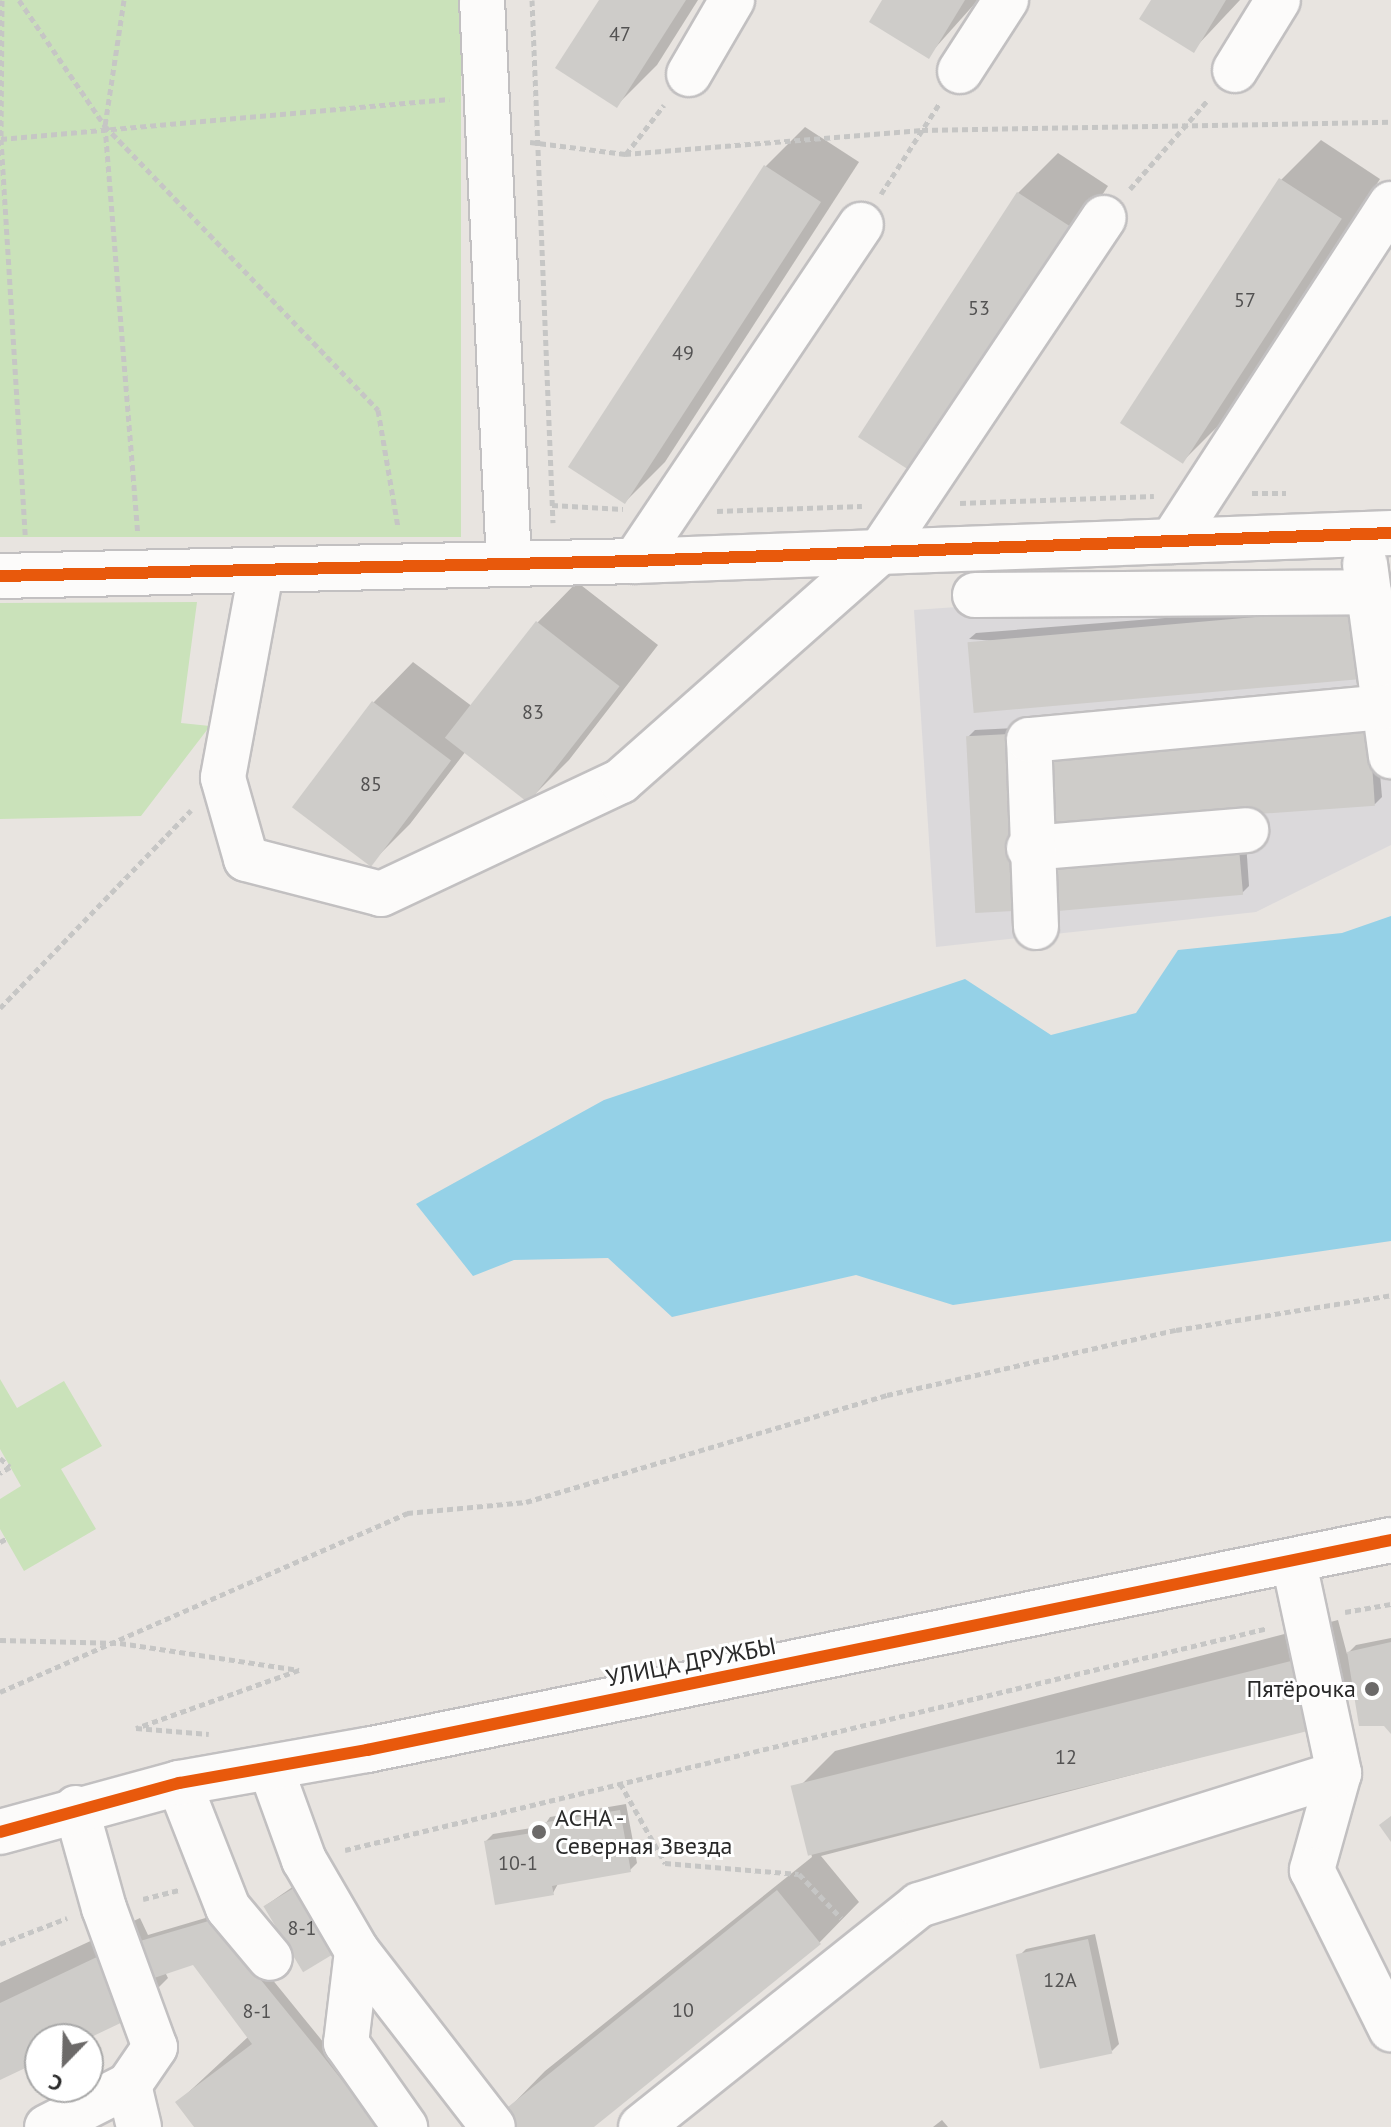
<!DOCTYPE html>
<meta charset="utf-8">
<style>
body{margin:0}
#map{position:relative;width:1391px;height:2127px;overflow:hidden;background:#e8e4e0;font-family:"PT Sans",sans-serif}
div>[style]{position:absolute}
.industrial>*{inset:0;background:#dbd9db}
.green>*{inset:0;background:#cae2ba;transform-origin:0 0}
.water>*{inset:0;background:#95d1e7}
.shadow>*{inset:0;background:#0003}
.building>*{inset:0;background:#ceccc9;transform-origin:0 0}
.path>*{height:5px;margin-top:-2.5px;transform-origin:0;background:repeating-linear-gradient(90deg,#c6c6c5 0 6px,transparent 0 10px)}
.roads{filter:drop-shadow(2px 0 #c2c0c1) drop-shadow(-2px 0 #c2c0c1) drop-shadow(0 2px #c2c0c1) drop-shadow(0 -2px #c2c0c1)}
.minor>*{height:44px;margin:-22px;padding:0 22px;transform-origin:22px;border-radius:22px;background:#fcfbfa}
.cycleway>*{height:12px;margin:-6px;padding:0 6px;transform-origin:6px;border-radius:6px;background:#e8590c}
.dots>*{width:22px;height:22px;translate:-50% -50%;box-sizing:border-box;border:4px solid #fff;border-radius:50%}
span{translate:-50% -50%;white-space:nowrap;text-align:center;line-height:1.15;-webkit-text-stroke:6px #fff;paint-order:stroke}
.number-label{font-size:20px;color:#535252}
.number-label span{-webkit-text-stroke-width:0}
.street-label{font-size:24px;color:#292929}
.poi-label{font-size:24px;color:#292929}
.right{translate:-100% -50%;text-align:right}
.left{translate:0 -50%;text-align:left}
.north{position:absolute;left:24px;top:2023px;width:80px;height:80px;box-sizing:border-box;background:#fff;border:2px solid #a9a9a9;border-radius:50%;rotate:203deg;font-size:22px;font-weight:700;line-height:32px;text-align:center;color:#292929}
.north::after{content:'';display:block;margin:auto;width:28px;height:36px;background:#6c6a69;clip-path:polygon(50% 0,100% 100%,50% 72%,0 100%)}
</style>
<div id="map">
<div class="industrial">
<i style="clip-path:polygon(1391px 577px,1391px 845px,1256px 912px,936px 947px,914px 610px)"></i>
</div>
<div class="green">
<i style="left:0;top:0;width:461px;height:537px"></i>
<i style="clip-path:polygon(197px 602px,181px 723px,210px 726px,141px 816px,0 819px,0 603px)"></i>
<i style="clip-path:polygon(0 1379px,17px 1408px,64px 1381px,102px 1446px,61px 1469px,96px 1529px,24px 1571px,0 1529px,0 1499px,21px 1486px,0 1449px)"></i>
</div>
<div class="water">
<i style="clip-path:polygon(1391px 916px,1391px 1241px,953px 1305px,856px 1275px,672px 1317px,608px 1258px,514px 1260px,473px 1276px,416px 1204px,604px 1100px,965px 979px,1051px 1035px,1136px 1013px,1178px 950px,1342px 933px)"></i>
</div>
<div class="shadow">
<i style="clip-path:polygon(601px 0,698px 0,657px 65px,617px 105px)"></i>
<i style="clip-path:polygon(884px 0,978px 0,928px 56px)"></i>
<i style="clip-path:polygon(1154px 0,1240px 0,1193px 50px)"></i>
<i style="clip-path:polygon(805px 127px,859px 162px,665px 462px,625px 502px,766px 166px)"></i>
<i style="clip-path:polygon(1321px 140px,1380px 179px,1223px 421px,1183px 461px,1281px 180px)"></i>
<i style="clip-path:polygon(1058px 153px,1108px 186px,951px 429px,1018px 193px)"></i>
<i style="clip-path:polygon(577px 582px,658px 645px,569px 760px,529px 800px,466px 751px,410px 824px,370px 864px,294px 807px,374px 702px,413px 662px,473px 707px,538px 622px)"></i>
<i style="clip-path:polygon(1365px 602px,1370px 670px,969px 639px,976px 633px)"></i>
<i style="clip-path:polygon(1375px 715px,1382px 797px,1375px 804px,1056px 829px)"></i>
<i style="clip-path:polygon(1015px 728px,1023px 902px,968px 737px,975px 730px)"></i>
<i style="clip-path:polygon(1246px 842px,1249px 886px,1242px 893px,1060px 857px)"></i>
<i style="clip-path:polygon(1338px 1620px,1347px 1654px,1356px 1645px,1391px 1638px,1391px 1731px,1355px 1688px,1316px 1727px,821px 1856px,859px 1902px,820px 1942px,590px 2127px,519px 2127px,506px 2111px,545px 2071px,812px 1857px,795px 1791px,835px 1751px)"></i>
<i style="clip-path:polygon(626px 1804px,637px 1863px,630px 1870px,559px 1882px,553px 1893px,486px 1841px,493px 1834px,544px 1826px,550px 1817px)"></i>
<i style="clip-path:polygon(317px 1870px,355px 1933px,265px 1906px)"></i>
<i style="clip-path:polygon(219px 1914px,385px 2118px,376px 2127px,197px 2127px,178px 2102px,249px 2036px,193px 1963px,165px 1972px,168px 1978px,128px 2018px,82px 2039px,40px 2039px,40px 2059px,0 2077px,0 1983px,140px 1918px,148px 1935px)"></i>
<i style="clip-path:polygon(1095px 1934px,1119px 2044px,1112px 2051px,1019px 1956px,1026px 1949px)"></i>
<i style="clip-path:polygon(942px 2120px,948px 2127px,933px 2127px)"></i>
</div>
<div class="building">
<i style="clip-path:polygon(599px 0,686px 0,617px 108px,555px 68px)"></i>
<i style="clip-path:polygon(882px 0,965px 0,929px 59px,869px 22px)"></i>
<i style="clip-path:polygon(1151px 0,1226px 0,1194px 53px,1139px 19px)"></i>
<i style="left:764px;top:165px;width:68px;height:360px;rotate:33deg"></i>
<i style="left:1279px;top:178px;width:75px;height:292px;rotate:33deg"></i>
<i style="left:1017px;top:192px;width:64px;height:292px;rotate:33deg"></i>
<i style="left:1358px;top:608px;width:71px;height:392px;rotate:85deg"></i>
<i style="left:536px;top:621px;width:106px;height:148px;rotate:38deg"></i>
<i style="left:372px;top:701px;width:99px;height:133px;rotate:37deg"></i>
<i style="left:1369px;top:721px;width:85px;height:323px;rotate:86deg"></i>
<i style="left:1009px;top:734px;width:177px;height:43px;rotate:87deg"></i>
<i style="left:1239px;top:848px;width:47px;height:189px;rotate:85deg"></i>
<i style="clip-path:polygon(1391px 1642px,1391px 1734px,1384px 1726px,1359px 1726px,1347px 1652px)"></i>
<i style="left:1299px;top:1659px;width:72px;height:524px;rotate:76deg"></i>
<i style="clip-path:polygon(620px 1810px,631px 1872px,552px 1886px,554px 1895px,495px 1905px,484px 1841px,543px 1831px,541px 1823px)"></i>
<i style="clip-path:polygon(1391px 1816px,1391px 1842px,1379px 1825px)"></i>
<i style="left:302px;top:1883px;width:77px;height:45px;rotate:59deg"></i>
<i style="clip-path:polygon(777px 1890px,821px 1944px,594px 2127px,516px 2127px,503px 2111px)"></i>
<i style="clip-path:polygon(212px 1920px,318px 2050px,379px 2127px,194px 2127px,175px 2102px,252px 2044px,193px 1965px,154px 1978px,140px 1941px)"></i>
<i style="left:1088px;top:1939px;width:117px;height:74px;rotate:78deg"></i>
<i style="clip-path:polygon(99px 1956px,129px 2019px,87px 2039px,40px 2039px,40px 2061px,0 2080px,0 2003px)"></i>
</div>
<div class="path">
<i style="left:2px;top:0;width:139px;rotate:90.4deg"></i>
<i style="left:1px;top:139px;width:397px;rotate:86.5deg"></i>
<i style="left:19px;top:0;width:153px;rotate:55.7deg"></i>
<i style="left:105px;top:126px;width:394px;rotate:46.1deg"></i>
<i style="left:378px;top:410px;width:119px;rotate:80.3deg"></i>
<i style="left:124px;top:0;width:127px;rotate:98.6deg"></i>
<i style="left:105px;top:126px;width:408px;rotate:85.4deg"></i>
<i style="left:532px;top:0;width:523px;rotate:87.7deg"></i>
<i style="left:1px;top:139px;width:450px;rotate:-5.1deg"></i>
<i style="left:530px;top:142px;width:96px;rotate:7.2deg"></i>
<i style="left:625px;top:154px;width:298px;rotate:-4.6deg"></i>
<i style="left:922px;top:130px;width:469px;rotate:-1deg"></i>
<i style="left:626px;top:154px;width:62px;rotate:-52.2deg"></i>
<i style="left:1130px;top:189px;width:118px;rotate:-48.8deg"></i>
<i style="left:881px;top:194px;width:107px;rotate:-57.2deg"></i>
<i style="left:1252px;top:493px;width:34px"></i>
<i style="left:960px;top:503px;width:194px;rotate:-2.1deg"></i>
<i style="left:552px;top:505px;width:71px;rotate:3.2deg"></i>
<i style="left:717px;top:511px;width:145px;rotate:-2deg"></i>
<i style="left:0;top:1008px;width:275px;rotate:-46deg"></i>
<i style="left:0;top:1458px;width:13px;rotate:42deg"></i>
<i style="left:10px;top:1467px;width:12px;rotate:149deg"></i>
<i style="left:0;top:1542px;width:7px;rotate:-27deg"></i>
<i style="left:1345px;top:1612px;width:47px;rotate:-9.9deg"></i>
<i style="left:0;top:1640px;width:120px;rotate:1.4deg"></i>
<i style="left:120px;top:1643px;width:181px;rotate:8.6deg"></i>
<i style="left:299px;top:1670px;width:173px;rotate:160.4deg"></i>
<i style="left:136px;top:1728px;width:73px;rotate:4.7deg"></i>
<i style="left:0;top:1692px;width:445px;rotate:-23.7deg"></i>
<i style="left:407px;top:1513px;width:120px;rotate:-5.3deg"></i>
<i style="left:526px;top:1502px;width:377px;rotate:-16.5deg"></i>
<i style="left:887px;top:1395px;width:296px;rotate:-12.7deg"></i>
<i style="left:1176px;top:1330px;width:218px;rotate:-9.2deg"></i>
<i style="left:620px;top:1783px;width:92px;rotate:60.6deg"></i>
<i style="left:665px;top:1863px;width:134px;rotate:4.7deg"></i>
<i style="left:799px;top:1874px;width:61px;rotate:46.3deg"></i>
<i style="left:345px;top:1850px;width:949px;rotate:-13.52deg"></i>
<i style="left:143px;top:1899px;width:37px;rotate:-14deg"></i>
<i style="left:0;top:1944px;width:72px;rotate:-21.2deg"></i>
</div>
<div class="roads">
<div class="minor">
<i style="left:482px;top:0;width:563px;rotate:87.25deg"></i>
<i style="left:1235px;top:70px;width:82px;rotate:-58.4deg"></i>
<i style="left:960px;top:71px;width:85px;rotate:-57.1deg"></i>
<i style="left:689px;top:74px;width:86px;rotate:-59.8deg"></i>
<i style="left:1172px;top:541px;width:402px;rotate:-57deg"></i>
<i style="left:635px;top:561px;width:405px;rotate:-56.1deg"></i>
<i style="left:1365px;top:564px;width:194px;rotate:82.3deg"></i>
<i style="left:261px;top:572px;width:209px;rotate:100.5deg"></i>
<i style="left:223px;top:778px;width:84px;rotate:74.1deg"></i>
<i style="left:246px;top:859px;width:139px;rotate:14.5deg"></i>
<i style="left:381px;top:894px;width:265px;rotate:-25.2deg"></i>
<i style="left:621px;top:781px;width:346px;rotate:-41.5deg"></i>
<i style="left:880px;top:552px;width:402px;rotate:-56.2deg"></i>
<i style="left:0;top:576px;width:635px;rotate:-1.35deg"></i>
<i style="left:635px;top:561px;width:757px;rotate:-2.12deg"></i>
<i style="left:975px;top:595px;width:394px;rotate:-0.4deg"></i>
<i style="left:1029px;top:848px;width:218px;rotate:-4.7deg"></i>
<i style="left:1036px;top:927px;width:187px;rotate:-92.1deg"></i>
<i style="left:1029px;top:740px;width:358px;rotate:-5.3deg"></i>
<i style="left:1294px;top:1563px;width:215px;rotate:77.9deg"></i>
<i style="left:1339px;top:1773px;width:101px;rotate:105.6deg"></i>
<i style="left:1312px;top:1870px;width:178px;rotate:63.6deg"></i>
<i style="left:271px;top:1769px;width:97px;rotate:70.1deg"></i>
<i style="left:304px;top:1860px;width:105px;rotate:59.8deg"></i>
<i style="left:357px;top:1951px;width:93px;rotate:96.8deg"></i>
<i style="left:346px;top:2043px;width:103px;rotate:54.9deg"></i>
<i style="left:179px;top:1783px;width:134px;rotate:68.6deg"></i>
<i style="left:228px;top:1908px;width:65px;rotate:50deg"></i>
<i style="left:76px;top:1808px;width:104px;rotate:74.4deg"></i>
<i style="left:104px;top:1908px;width:148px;rotate:69.9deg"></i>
<i style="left:155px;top:2047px;width:46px;rotate:124.4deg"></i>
<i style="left:129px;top:2085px;width:43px;rotate:76.6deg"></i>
<i style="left:0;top:1832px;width:186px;rotate:-15.3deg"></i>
<i style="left:179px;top:1783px;width:191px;rotate:-10deg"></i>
<i style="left:367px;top:1750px;width:1045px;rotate:-11.59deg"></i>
<i style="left:357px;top:1951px;width:222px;rotate:52.3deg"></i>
<i style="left:47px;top:2127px;width:92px;rotate:-27.1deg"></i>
<i style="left:641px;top:2127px;width:356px;rotate:-38.6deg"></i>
<i style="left:919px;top:1905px;width:440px;rotate:-17.4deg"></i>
</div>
</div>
<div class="cycleway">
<i style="left:0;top:576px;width:635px;rotate:-1.35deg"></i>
<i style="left:635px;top:561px;width:757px;rotate:-2.12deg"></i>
<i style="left:0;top:1832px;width:186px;rotate:-15.3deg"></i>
<i style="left:179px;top:1783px;width:191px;rotate:-10deg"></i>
<i style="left:367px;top:1750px;width:1045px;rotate:-11.59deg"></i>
</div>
<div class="dots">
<i style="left:1372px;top:1689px;background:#6c6a69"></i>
<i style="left:539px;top:1832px;background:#6c6a69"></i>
</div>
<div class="number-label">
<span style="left:620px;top:34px">47</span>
<span style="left:1245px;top:300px">57</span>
<span style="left:979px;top:308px">53</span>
<span style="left:683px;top:353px">49</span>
<span style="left:533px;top:712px">83</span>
<span style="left:371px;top:784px">85</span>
<span style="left:1066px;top:1757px">12</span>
<span style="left:518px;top:1863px">10-1</span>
<span style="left:302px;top:1928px">8-1</span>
<span style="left:1060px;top:1980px">12А</span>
<span style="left:683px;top:2010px">10</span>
<span style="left:257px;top:2011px">8-1</span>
</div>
<div class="street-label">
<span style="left:691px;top:1662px;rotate:-11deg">УЛИЦА ДРУЖБЫ</span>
</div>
<div class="poi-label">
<span class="right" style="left:1356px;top:1689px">Пятёрочка</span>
<span class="left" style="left:555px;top:1832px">АСНА -<br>Северная Звезда</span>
</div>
<div class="north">С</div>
</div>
